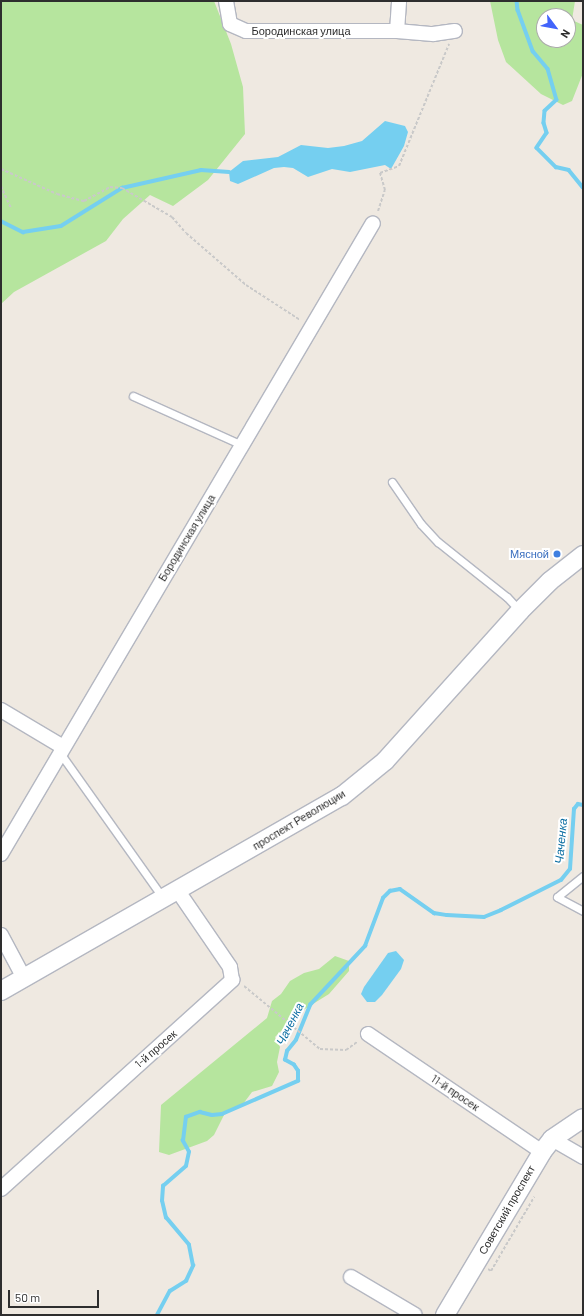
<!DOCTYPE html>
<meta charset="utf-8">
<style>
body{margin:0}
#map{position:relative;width:584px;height:1316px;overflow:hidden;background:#efe9e1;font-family:Barlow,sans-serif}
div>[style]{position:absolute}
.green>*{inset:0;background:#b6e59e}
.water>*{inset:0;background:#75cff0}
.stream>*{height:3.5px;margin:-1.75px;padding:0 1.75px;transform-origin:1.75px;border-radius:1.75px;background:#75cff0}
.path>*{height:2px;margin-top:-1px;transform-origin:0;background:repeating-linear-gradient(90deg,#c9c9c9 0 3px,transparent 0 5px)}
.roads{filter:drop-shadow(1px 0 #b4b7c1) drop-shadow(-1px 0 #b4b7c1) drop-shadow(0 1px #b4b7c1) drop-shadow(0 -1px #b4b7c1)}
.service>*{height:7px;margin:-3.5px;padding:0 3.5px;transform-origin:3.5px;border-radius:3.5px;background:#fff}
.minor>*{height:14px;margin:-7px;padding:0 7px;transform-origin:7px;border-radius:7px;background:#fff}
.tertiary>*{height:18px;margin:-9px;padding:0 9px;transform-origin:9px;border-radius:9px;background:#fff}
.dots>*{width:11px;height:11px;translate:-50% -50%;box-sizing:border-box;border:2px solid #fff;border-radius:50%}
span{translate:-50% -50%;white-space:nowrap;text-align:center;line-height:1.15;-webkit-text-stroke:4px #fff;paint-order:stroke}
.street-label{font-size:11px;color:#2e2e2e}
.shop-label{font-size:11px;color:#366cbe}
.right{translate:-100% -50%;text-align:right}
.water-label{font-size:12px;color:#0d6fa3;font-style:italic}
.frame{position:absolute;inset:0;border:2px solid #2e2e2e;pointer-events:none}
.north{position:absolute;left:536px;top:8px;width:40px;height:40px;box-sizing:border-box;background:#fff;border:1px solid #ababab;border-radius:50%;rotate:122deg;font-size:11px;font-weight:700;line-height:16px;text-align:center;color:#2e2e2e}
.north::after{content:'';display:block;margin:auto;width:14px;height:18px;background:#4264fb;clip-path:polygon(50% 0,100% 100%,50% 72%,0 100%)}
.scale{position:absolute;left:8px;top:1290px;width:91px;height:18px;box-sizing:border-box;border:2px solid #2e2e2e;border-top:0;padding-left:5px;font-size:12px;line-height:14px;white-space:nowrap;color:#2e2e2e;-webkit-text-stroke:3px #fff;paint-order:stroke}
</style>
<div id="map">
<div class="green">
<i style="clip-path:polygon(1px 1px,214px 1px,231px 44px,243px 87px,245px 134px,208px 180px,173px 206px,150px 195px,123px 219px,106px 241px,14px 292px,1px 304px)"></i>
<i style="clip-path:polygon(evenodd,490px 1px,575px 1px,572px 20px,583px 25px,583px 73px,572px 101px,563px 105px,541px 94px,506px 62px,498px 40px,490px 1px,544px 16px,568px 16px,568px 40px,544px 40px,544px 16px)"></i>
<i style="clip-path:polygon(335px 956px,349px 961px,349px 971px,329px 994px,300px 1012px,275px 1037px,280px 1047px,277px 1062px,279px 1072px,272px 1086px,252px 1092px,243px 1104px,225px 1113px,214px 1135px,207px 1141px,169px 1155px,159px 1152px,161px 1105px,267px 1018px,272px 1001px,281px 994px,290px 981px,304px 973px,319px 969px)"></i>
</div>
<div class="water">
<i style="clip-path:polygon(385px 121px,405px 126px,408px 132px,404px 146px,391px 169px,385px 165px,350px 172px,332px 169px,308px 177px,293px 168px,284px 167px,274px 168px,238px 184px,230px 181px,229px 172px,243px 161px,278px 157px,301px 145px,328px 148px,344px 146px,362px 141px)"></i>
<i style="clip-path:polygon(396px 951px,404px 960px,401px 969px,382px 995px,375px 1002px,367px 1002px,361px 994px,364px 987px,388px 953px)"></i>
</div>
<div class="stream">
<i style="left:517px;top:1px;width:9px;rotate:84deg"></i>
<i style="left:518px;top:10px;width:44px;rotate:69.9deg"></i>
<i style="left:533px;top:51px;width:23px;rotate:50deg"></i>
<i style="left:548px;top:69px;width:32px;rotate:74deg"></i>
<i style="left:557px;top:100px;width:16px;rotate:137deg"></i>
<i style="left:545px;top:111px;width:12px;rotate:95deg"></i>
<i style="left:544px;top:123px;width:10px;rotate:73deg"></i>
<i style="left:547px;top:133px;width:18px;rotate:124deg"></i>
<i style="left:537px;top:148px;width:27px;rotate:45deg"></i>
<i style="left:556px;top:167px;width:13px;rotate:13deg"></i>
<i style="left:569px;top:170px;width:22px;rotate:51deg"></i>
<i style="left:1px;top:221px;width:25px;rotate:27deg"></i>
<i style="left:23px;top:232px;width:38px;rotate:-9deg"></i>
<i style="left:61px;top:226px;width:72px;rotate:-31.9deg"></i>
<i style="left:122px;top:188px;width:81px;rotate:-12.8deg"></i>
<i style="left:201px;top:170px;width:28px;rotate:4deg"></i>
<i style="left:157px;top:1315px;width:27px;rotate:-62deg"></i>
<i style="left:170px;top:1291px;width:19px;rotate:-32deg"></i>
<i style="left:186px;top:1281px;width:17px;rotate:-65deg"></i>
<i style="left:193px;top:1266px;width:21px;rotate:-101deg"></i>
<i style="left:189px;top:1245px;width:35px;rotate:-130deg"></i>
<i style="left:166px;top:1218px;width:17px;rotate:-103deg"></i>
<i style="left:162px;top:1201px;width:15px;rotate:-86deg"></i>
<i style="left:163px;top:1186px;width:30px;rotate:-41deg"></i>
<i style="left:186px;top:1166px;width:14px;rotate:-78deg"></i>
<i style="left:189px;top:1152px;width:13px;rotate:-119deg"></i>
<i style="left:183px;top:1141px;width:24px;rotate:-83deg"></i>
<i style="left:186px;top:1117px;width:15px;rotate:-20deg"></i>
<i style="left:200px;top:1112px;width:12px;rotate:14deg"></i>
<i style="left:212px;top:1115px;width:10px;rotate:-6deg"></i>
<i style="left:222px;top:1114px;width:83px;rotate:-23.5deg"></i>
<i style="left:298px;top:1081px;width:10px;rotate:-90deg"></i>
<i style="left:298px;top:1071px;width:7px;rotate:-124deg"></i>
<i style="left:294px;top:1065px;width:10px;rotate:-151deg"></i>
<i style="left:285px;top:1060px;width:9px;rotate:-77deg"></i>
<i style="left:287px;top:1051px;width:14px;rotate:-51deg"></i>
<i style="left:296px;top:1040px;width:38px;rotate:-68deg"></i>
<i style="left:310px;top:1005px;width:81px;rotate:-47deg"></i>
<i style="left:365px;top:946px;width:51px;rotate:-69.4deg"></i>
<i style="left:383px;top:898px;width:10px;rotate:-45deg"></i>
<i style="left:390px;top:891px;width:10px;rotate:-11deg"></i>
<i style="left:400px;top:889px;width:42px;rotate:35.2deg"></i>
<i style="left:434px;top:913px;width:13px;rotate:9deg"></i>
<i style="left:447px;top:915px;width:37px;rotate:3deg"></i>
<i style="left:484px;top:917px;width:18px;rotate:-22deg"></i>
<i style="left:501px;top:910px;width:67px;rotate:-26.6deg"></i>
<i style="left:561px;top:880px;width:14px;rotate:-51deg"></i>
<i style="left:570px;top:869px;width:60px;rotate:-86.2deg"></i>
<i style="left:574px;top:809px;width:6px;rotate:-51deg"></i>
<i style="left:578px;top:804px;width:5px;rotate:11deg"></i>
</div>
<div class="path">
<i style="left:1px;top:169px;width:61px;rotate:24.1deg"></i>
<i style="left:57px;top:194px;width:28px;rotate:15deg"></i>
<i style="left:84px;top:201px;width:30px;rotate:-28deg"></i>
<i style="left:110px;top:187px;width:12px;rotate:5deg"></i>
<i style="left:122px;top:188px;width:58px;rotate:30.1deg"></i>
<i style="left:172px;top:217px;width:21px;rotate:49deg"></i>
<i style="left:186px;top:233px;width:79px;rotate:40.9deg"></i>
<i style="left:246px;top:285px;width:64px;rotate:32.9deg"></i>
<i style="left:1px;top:186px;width:24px;rotate:66deg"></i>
<i style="left:378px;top:211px;width:22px;rotate:-72deg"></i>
<i style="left:385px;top:190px;width:18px;rotate:-106deg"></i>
<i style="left:380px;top:173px;width:20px;rotate:-20deg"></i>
<i style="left:399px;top:166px;width:132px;rotate:-67.7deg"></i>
<i style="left:244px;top:986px;width:99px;rotate:39.7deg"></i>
<i style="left:320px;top:1049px;width:26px;rotate:2deg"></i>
<i style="left:346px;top:1050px;width:14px;rotate:-36deg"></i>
<i style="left:488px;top:1269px;width:4px;rotate:34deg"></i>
<i style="left:491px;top:1271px;width:86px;rotate:-59.8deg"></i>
</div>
<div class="roads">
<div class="service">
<i style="left:133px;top:396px;width:120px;rotate:24.2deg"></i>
<i style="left:392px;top:482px;width:51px;rotate:55.4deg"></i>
<i style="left:421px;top:524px;width:25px;rotate:47deg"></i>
<i style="left:438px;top:542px;width:88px;rotate:38.6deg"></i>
<i style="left:507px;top:597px;width:19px;rotate:47deg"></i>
<i style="left:60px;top:753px;width:178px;rotate:54.6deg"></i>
<i style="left:583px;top:876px;width:33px;rotate:141deg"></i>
<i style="left:557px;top:897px;width:30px;rotate:28deg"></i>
</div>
<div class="minor">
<i style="left:226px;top:1px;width:23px;rotate:80deg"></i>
<i style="left:230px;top:24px;width:17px;rotate:24deg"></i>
<i style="left:246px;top:31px;width:151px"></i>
<i style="left:397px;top:31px;width:36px;rotate:5deg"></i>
<i style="left:433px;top:34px;width:22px;rotate:-8deg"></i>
<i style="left:397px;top:31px;width:30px;rotate:-86deg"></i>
<i style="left:1px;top:710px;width:72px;rotate:30.8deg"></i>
<i style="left:1px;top:854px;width:732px;rotate:-59.48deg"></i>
<i style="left:1px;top:935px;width:49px;rotate:61.9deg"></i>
<i style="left:368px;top:1034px;width:210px;rotate:34.1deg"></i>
<i style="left:552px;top:1139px;width:36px;rotate:30deg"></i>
<i style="left:1px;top:1189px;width:312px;rotate:-42.1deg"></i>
<i style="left:232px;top:980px;width:13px;rotate:-99deg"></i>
<i style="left:230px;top:967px;width:92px;rotate:-124.4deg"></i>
<i style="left:351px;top:1277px;width:74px;rotate:30.7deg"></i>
</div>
<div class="tertiary">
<i style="left:1px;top:991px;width:393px;rotate:-29.8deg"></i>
<i style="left:342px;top:796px;width:55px;rotate:-39.1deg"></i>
<i style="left:385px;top:761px;width:202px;rotate:-48deg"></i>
<i style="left:520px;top:611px;width:42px;rotate:-45deg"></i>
<i style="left:550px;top:581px;width:42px;rotate:-38.2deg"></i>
<i style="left:445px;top:1315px;width:190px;rotate:-59.2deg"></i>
<i style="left:542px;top:1152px;width:16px;rotate:-52deg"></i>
<i style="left:552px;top:1139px;width:37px;rotate:-34deg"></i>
</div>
</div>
<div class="dots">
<i style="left:557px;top:554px;background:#3f7fe0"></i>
</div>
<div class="street-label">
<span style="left:301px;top:31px">Бородинская улица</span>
<span style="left:187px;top:538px;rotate:-59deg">Бородинская улица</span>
<span style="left:299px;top:820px;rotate:-31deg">проспект Революции</span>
<span style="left:156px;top:1049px;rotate:-41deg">1-й просек</span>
<span style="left:455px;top:1093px;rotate:34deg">11-й просек</span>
<span style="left:507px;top:1210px;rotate:-60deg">Советский проспект</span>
</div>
<div class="shop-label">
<span class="right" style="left:549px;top:554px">Мясной</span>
</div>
<div class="water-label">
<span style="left:561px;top:841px;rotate:-85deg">Чаченка</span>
<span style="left:290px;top:1024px;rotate:-63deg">Чаченка</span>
</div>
<div class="frame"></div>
<div class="north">N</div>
<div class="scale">50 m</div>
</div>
